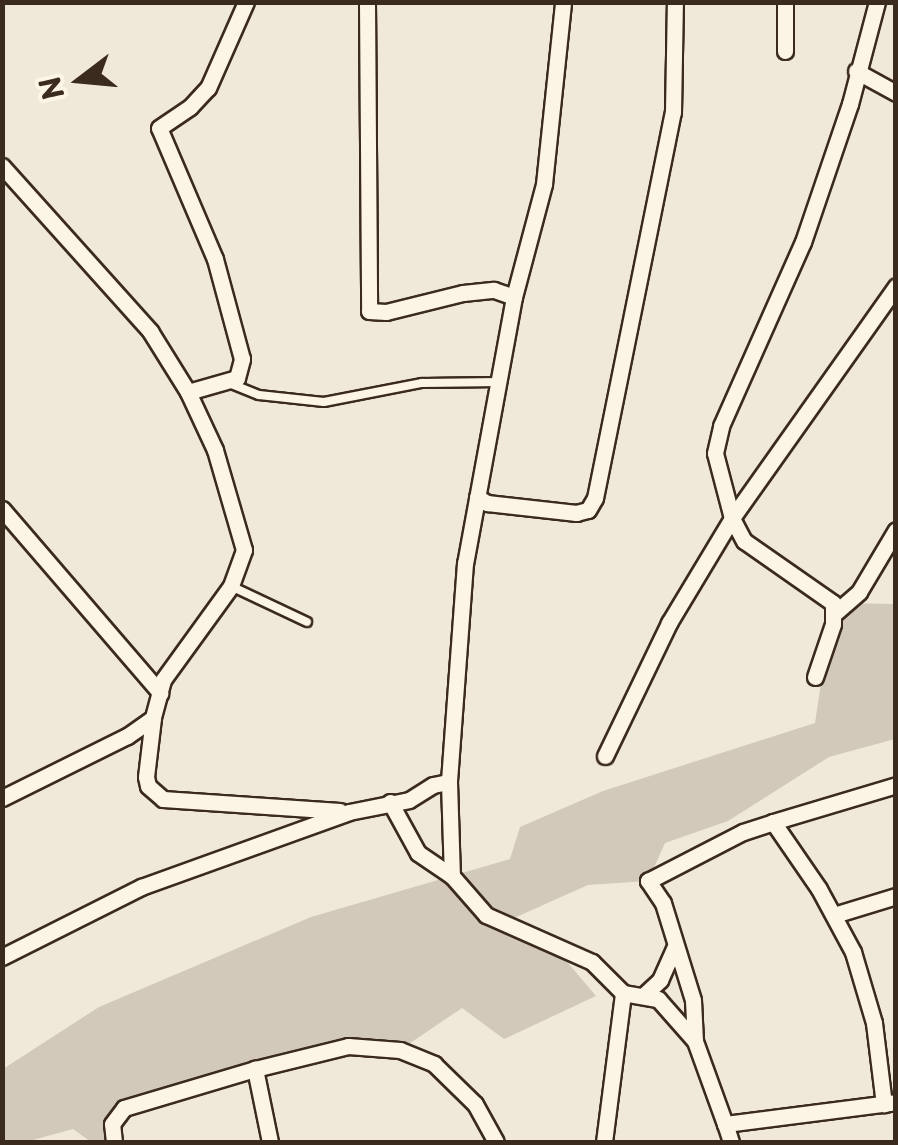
<!DOCTYPE html>
<style>
body{margin:0}
#map{position:relative;width:898px;height:1145px;overflow:hidden;background:#f0e9d9;font-family:"Playpen Sans",sans-serif}
div>[style]{position:absolute}
.green>*{inset:0;background:#d2c9ba}
.roads{filter:drop-shadow(2px 0 #3b2a1e) drop-shadow(-2px 0 #3b2a1e) drop-shadow(0 2px #3b2a1e) drop-shadow(0 -2px #3b2a1e)}
.service>*{height:8px;margin:-4px;padding:0 4px;transform-origin:4px;border-radius:4px;background:#fcf5e5}
.minor>*{height:15px;margin:-7.5px;padding:0 7.5px;transform-origin:7.5px;border-radius:7.5px;background:#fcf5e5}
span{translate:-50% -50%;white-space:nowrap;text-align:center;line-height:1.15;-webkit-text-stroke:8px #fcf5e5;paint-order:stroke}
.frame{position:absolute;inset:0;border:5px solid #3b2a1e;pointer-events:none}
.north{position:absolute;left:30px;top:30px;width:100px;height:100px;-webkit-text-stroke:8px #fcf5e5;paint-order:stroke;rotate:254deg;font-size:28px;font-weight:700;line-height:40px;text-align:center;color:#3b2a1e}
.north::after{content:'';display:block;margin:auto;width:35px;height:45px;background:#3b2a1e;clip-path:polygon(50% 0,100% 100%,50% 72%,0 100%)}
</style>
<div id="map">
<div class="green">
<i style="clip-path:polygon(833px 603px,895px 604px,895px 739px,829px 757px,728px 821px,665px 843px,648px 881px,588px 885px,501px 924px,551px 943px,596px 996px,504px 1039px,462px 1008px,400px 1050px,348px 1046px,124px 1108px,114px 1142px,91px 1142px,73px 1129px,26px 1142px,3px 1142px,3px 1069px,99px 1007px,311px 917px,510px 859px,520px 827px,603px 791px,815px 723px)"></i>
</div>
<div class="roads">
<div class="service">
<i style="left:229px;top:383px;width:32px;rotate:22deg"></i>
<i style="left:259px;top:395px;width:65px;rotate:6.1deg"></i>
<i style="left:324px;top:402px;width:100px;rotate:-11deg"></i>
<i style="left:422px;top:383px;width:78px;rotate:-0.7deg"></i>
<i style="left:231px;top:586px;width:84px;rotate:25.3deg"></i>
</div>
<div class="minor">
<i style="left:367px;top:2px;width:309px;rotate:89.6deg"></i>
<i style="left:369px;top:311px;width:17px;rotate:3deg"></i>
<i style="left:386px;top:312px;width:79px;rotate:-13.9deg"></i>
<i style="left:463px;top:293px;width:31px;rotate:-6deg"></i>
<i style="left:494px;top:290px;width:21px;rotate:19deg"></i>
<i style="left:514px;top:297px;width:270px;rotate:100.4deg"></i>
<i style="left:465px;top:563px;width:220px;rotate:94.2deg"></i>
<i style="left:449px;top:782px;width:94px;rotate:88.2deg"></i>
<i style="left:785px;top:51px;width:49px;rotate:-90deg"></i>
<i style="left:856px;top:71px;width:46px;rotate:28.8deg"></i>
<i style="left:2px;top:166px;width:222px;rotate:48.1deg"></i>
<i style="left:150px;top:331px;width:72px;rotate:58.1deg"></i>
<i style="left:188px;top:392px;width:64px;rotate:65deg"></i>
<i style="left:215px;top:450px;width:104px;rotate:73.8deg"></i>
<i style="left:244px;top:550px;width:38px;rotate:110deg"></i>
<i style="left:231px;top:586px;width:116px;rotate:125.9deg"></i>
<i style="left:163px;top:680px;width:39px;rotate:105deg"></i>
<i style="left:153px;top:718px;width:32px;rotate:145deg"></i>
<i style="left:127px;top:736px;width:140px;rotate:153.6deg"></i>
<i style="left:514px;top:297px;width:117px;rotate:-75.1deg"></i>
<i style="left:544px;top:184px;width:183px;rotate:-84deg"></i>
<i style="left:188px;top:392px;width:51px;rotate:-15.9deg"></i>
<i style="left:237px;top:378px;width:20px;rotate:-75deg"></i>
<i style="left:242px;top:359px;width:104px;rotate:-105.1deg"></i>
<i style="left:215px;top:259px;width:142px;rotate:-113.1deg"></i>
<i style="left:159px;top:128px;width:37px;rotate:-34deg"></i>
<i style="left:190px;top:107px;width:26px;rotate:-47deg"></i>
<i style="left:208px;top:88px;width:94px;rotate:-66.2deg"></i>
<i style="left:477px;top:497px;width:12px;rotate:31deg"></i>
<i style="left:487px;top:503px;width:90px;rotate:6.4deg"></i>
<i style="left:576px;top:513px;width:12px;rotate:-14deg"></i>
<i style="left:588px;top:510px;width:14px;rotate:-60deg"></i>
<i style="left:595px;top:498px;width:394px;rotate:-78.6deg"></i>
<i style="left:673px;top:112px;width:110px;rotate:-89deg"></i>
<i style="left:2px;top:509px;width:243px;rotate:49.3deg"></i>
<i style="left:835px;top:613px;width:32px;rotate:-41deg"></i>
<i style="left:859px;top:592px;width:72px;rotate:-59.2deg"></i>
<i style="left:815px;top:677px;width:56px;rotate:-71.2deg"></i>
<i style="left:833px;top:624px;width:21px;rotate:-90deg"></i>
<i style="left:833px;top:603px;width:108px;rotate:-145.1deg"></i>
<i style="left:744px;top:541px;width:26px;rotate:-118deg"></i>
<i style="left:732px;top:518px;width:67px;rotate:-104.7deg"></i>
<i style="left:715px;top:453px;width:28px;rotate:-77deg"></i>
<i style="left:721px;top:426px;width:201px;rotate:-66deg"></i>
<i style="left:803px;top:242px;width:146px;rotate:-71.2deg"></i>
<i style="left:850px;top:104px;width:106px;rotate:-75.2deg"></i>
<i style="left:153px;top:718px;width:59px;rotate:96.8deg"></i>
<i style="left:146px;top:777px;width:9px;rotate:77deg"></i>
<i style="left:148px;top:786px;width:20px;rotate:41deg"></i>
<i style="left:163px;top:799px;width:177px;rotate:3.9deg"></i>
<i style="left:605px;top:756px;width:148px;rotate:-64.3deg"></i>
<i style="left:669px;top:623px;width:122px;rotate:-59deg"></i>
<i style="left:732px;top:518px;width:284px;rotate:-54.7deg"></i>
<i style="left:390px;top:802px;width:58px;rotate:61.2deg"></i>
<i style="left:418px;top:853px;width:41px;rotate:34.1deg"></i>
<i style="left:452px;top:876px;width:52px;rotate:48.9deg"></i>
<i style="left:486px;top:915px;width:116px;rotate:23.9deg"></i>
<i style="left:592px;top:962px;width:44px;rotate:45deg"></i>
<i style="left:623px;top:993px;width:36px;rotate:10deg"></i>
<i style="left:658px;top:999px;width:56px;rotate:48.6deg"></i>
<i style="left:773px;top:822px;width:128px;rotate:-16.7deg"></i>
<i style="left:834px;top:915px;width:65px;rotate:-17deg"></i>
<i style="left:2px;top:957px;width:156px;rotate:-26.7deg"></i>
<i style="left:141px;top:887px;width:221px;rotate:-19.8deg"></i>
<i style="left:349px;top:812px;width:61px;rotate:-11.3deg"></i>
<i style="left:409px;top:800px;width:28px;rotate:-32deg"></i>
<i style="left:433px;top:785px;width:16px;rotate:-11deg"></i>
<i style="left:645px;top:994px;width:21px;rotate:-43deg"></i>
<i style="left:660px;top:980px;width:37px;rotate:-66deg"></i>
<i style="left:725px;top:1124px;width:88px;rotate:-109.9deg"></i>
<i style="left:695px;top:1041px;width:41px;rotate:-92.8deg"></i>
<i style="left:693px;top:1000px;width:102px;rotate:-107.2deg"></i>
<i style="left:663px;top:903px;width:27px;rotate:-124deg"></i>
<i style="left:648px;top:881px;width:107px;rotate:-27.3deg"></i>
<i style="left:743px;top:832px;width:32px;rotate:-18deg"></i>
<i style="left:773px;top:822px;width:81px;rotate:55.5deg"></i>
<i style="left:819px;top:889px;width:72px;rotate:61.6deg"></i>
<i style="left:853px;top:952px;width:74px;rotate:73.5deg"></i>
<i style="left:874px;top:1023px;width:82px;rotate:83deg"></i>
<i style="left:114px;top:1142px;width:18px;rotate:-96deg"></i>
<i style="left:112px;top:1124px;width:20px;rotate:-53deg"></i>
<i style="left:124px;top:1108px;width:137px;rotate:-16.6deg"></i>
<i style="left:270px;top:1142px;width:75px;rotate:-101.6deg"></i>
<i style="left:255px;top:1069px;width:96px;rotate:-13.9deg"></i>
<i style="left:348px;top:1046px;width:52px;rotate:4.4deg"></i>
<i style="left:400px;top:1050px;width:37px;rotate:22deg"></i>
<i style="left:434px;top:1064px;width:57px;rotate:44.3deg"></i>
<i style="left:475px;top:1104px;width:43px;rotate:61.1deg"></i>
<i style="left:604px;top:1142px;width:150px;rotate:-82.7deg"></i>
<i style="left:731px;top:1142px;width:19px;rotate:-108deg"></i>
<i style="left:725px;top:1124px;width:172px;rotate:-7.3deg"></i>
</div>
</div>
<div class="frame"></div>
<div class="north">N</div>
</div>
